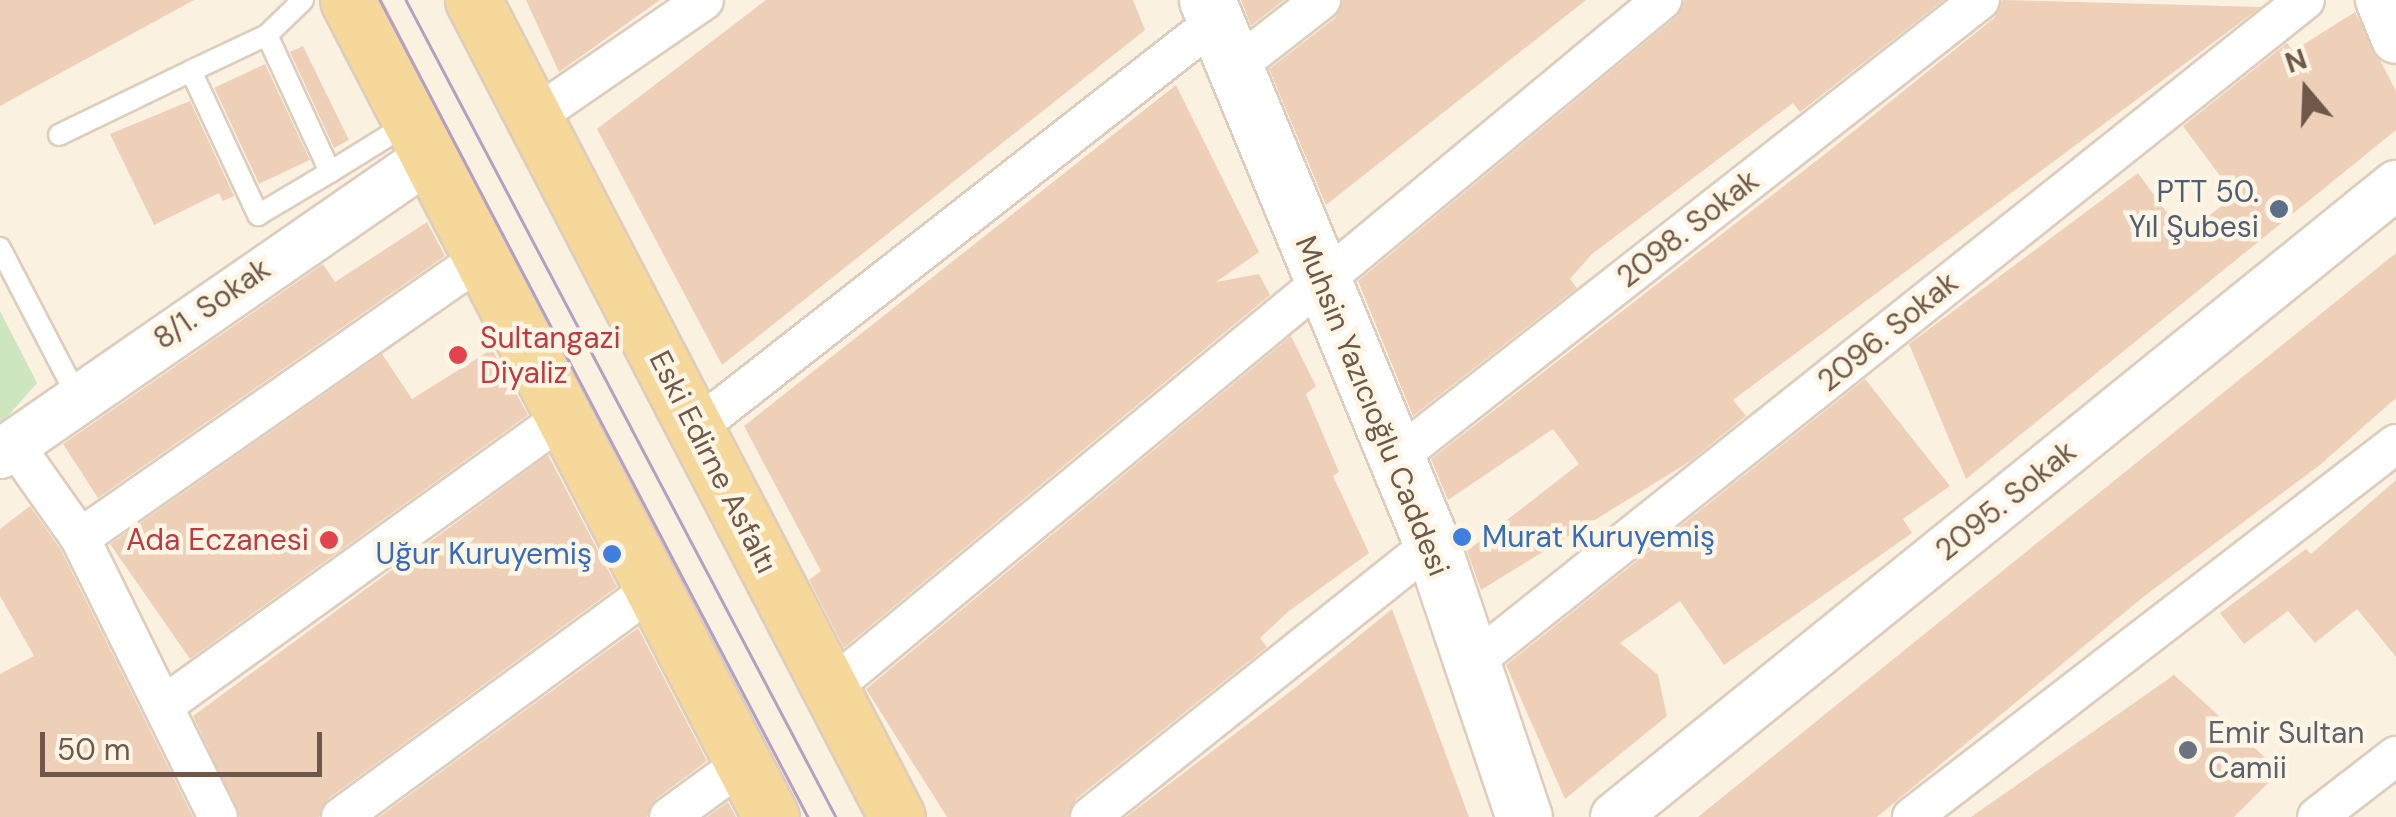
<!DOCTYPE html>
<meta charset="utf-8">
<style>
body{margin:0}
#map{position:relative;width:2396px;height:817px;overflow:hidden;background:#faf1e0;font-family:"DM Sans",sans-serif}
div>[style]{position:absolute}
.green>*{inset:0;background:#cee6c0}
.building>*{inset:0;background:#eed0b9;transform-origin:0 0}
.roads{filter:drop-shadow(2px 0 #decdbd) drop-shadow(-2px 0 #decdbd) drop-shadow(0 2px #decdbd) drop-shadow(0 -2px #decdbd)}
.service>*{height:20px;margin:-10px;padding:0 10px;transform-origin:10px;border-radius:10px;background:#fff}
.minor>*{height:38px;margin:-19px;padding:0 19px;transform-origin:19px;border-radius:19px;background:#fff}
.tertiary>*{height:48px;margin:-24px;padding:0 24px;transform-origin:24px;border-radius:24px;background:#fff}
.secondary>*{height:55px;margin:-27.5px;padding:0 27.5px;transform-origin:27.5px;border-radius:27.5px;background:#fff}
.primary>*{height:55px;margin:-27.5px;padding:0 27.5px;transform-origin:27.5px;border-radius:27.5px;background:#f6d89b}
.tram>*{height:2.5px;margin:-1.25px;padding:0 1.25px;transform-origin:1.25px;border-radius:1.25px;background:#b4a0c2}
.dots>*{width:28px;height:28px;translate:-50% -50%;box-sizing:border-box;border:5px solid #fef5e5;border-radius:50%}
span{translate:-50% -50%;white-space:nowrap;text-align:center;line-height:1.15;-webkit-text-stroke:9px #fef5e5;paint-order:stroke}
.service-label{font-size:30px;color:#4e5e75}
.right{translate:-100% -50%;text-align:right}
.street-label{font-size:30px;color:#6f5849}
.health-label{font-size:30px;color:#be3a42}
.left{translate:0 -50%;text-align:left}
.shop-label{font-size:30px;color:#366cbe}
.worship-label{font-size:30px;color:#5b616d}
.north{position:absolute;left:2256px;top:40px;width:100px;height:100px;-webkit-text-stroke:8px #fef5e5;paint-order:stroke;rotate:341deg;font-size:28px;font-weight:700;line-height:40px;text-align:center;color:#6f5849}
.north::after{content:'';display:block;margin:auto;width:35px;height:45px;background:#6f5849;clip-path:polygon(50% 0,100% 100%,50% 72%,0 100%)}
.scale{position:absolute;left:40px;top:732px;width:282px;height:45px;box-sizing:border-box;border:5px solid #6f5849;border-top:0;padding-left:12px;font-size:30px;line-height:35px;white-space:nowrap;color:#6f5849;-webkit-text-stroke:8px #fef5e5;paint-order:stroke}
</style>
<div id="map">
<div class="green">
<i style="clip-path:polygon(0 311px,37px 383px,0 425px)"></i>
</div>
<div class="building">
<i style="clip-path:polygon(0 0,194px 0,0 106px)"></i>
<i style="clip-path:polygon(526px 0,660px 0,559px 72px)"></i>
<i style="clip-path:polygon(766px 0,1133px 0,1145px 30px,722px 365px,597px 129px)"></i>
<i style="clip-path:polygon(1241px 0,1284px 0,1251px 26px)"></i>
<i style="clip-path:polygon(1343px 0,1586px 0,1326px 205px,1269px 69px,1335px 18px)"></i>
<i style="clip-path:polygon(1684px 0,1944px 0,1800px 112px,1793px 103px,1592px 254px,1570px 279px,1577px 288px,1413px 416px,1358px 281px,1676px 17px)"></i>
<i style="clip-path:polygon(2002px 0,2261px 7px,1733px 400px,1746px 416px,1689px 462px,1481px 590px,1467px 551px,1579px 464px,1553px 429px,1448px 500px,1431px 459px,1829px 151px,1994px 18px)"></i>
<i style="clip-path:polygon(2355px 12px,2396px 91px,2396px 130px,1966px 479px,1909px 344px,2138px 173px,2183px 235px,2235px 196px,2183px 126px,2287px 43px,2293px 51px)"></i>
<i style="clip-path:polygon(303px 46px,349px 140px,334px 148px,290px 52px)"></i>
<i style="left:265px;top:64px;width:106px;height:56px;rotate:65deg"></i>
<i style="clip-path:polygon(1176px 85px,1259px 252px,1216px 282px,1259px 274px,1270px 295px,844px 648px,809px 580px,821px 571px,744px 426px)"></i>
<i style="clip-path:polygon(190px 101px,234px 196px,223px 201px,219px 193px,154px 225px,110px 134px)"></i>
<i style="clip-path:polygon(427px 222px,445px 256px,98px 498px,63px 444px,323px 264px,335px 282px)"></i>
<i style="clip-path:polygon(2396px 253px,2396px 398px,2321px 464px,2142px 598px,1877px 817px,1698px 817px)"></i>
<i style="clip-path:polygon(1291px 336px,1316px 386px,1306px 394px,1339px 472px,1333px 476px,1369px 553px,1289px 611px,1260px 638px,1267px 647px,1076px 799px,1068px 817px,947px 817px,866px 689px)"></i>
<i style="clip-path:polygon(492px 349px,528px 415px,190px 659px,110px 544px,382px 354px,412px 399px)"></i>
<i style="clip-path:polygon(1865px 379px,1950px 486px,1903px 519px,1912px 533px,1724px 665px,1680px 601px,1620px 643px,1658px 675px,1667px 716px,1565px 799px,1506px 665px)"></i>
<i style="clip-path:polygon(548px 455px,617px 587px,328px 799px,319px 817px,240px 817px,193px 716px)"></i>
<i style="clip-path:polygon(2396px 480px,2396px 657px,2357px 609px,2315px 643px,2288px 611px,2244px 644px,2220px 613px,2306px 549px,2311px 554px)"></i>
<i style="clip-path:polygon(30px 506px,61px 550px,193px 817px,0 817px,0 674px,34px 656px,0 596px,0 529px)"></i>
<i style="clip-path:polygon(1392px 609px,1469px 817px,1126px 817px,1300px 684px)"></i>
<i style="clip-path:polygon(638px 628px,707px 761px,656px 799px,647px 817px,379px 817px)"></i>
<i style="clip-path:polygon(2174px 675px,2280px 771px,2234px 817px,1971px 817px)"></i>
<i style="clip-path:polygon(728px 802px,736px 817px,707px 817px)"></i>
</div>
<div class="roads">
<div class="service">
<i style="left:303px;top:0;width:50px;rotate:135.8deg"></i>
<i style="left:267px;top:35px;width:151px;rotate:65.3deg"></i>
<i style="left:330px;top:172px;width:93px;rotate:-31.8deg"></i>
<i style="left:267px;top:35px;width:84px;rotate:154.7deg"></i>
<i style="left:191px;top:71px;width:159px;rotate:65deg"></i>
<i style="left:258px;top:215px;width:84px;rotate:-30.8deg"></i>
<i style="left:59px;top:135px;width:147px;rotate:-25.9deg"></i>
<i style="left:0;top:248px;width:169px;rotate:62.5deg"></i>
</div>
<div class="minor">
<i style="left:1235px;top:67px;width:109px;rotate:-37.9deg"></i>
<i style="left:534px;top:117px;width:206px;rotate:-34.5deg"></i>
<i style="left:696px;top:428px;width:660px;rotate:-38.05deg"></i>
<i style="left:13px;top:443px;width:116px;rotate:54.8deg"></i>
<i style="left:80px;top:538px;width:311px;rotate:63.7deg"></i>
<i style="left:1396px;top:458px;width:742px;rotate:-38.11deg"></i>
<i style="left:80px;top:538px;width:489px;rotate:-34.9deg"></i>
<i style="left:1471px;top:664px;width:1066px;rotate:-38.53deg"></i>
<i style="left:831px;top:688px;width:1079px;rotate:-39.62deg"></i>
<i style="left:163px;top:706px;width:493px;rotate:-35.8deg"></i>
<i style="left:341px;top:817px;width:386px;rotate:-36.2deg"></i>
<i style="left:669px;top:817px;width:92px;rotate:-36.1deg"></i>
<i style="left:1090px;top:817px;width:438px;rotate:-38.6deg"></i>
<i style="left:1912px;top:817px;width:611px;rotate:-37.62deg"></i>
<i style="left:2317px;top:817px;width:100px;rotate:-37.7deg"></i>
</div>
<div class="tertiary">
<i style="left:2380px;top:0;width:42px;rotate:67.7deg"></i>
<i style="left:0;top:454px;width:520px;rotate:-34.67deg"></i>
<i style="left:1615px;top:817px;width:1005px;rotate:-38.98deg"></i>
</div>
<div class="secondary">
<i style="left:1207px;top:0;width:589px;rotate:67.53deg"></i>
<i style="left:1432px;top:544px;width:288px;rotate:71.4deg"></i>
</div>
<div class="primary">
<i style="left:348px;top:0;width:920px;rotate:62.63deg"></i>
<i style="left:473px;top:0;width:920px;rotate:62.57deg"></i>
</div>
</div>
<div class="tram">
<i style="left:380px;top:0;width:922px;rotate:62.35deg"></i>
<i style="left:406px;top:0;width:923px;rotate:62.24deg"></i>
</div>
<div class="dots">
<i style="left:2279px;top:209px;background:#5c6f8a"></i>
<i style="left:458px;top:355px;background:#e0444e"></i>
<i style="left:1462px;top:537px;background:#3f7fe0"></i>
<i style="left:329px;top:540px;background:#e0444e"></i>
<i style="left:612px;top:554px;background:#3f7fe0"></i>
<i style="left:2188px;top:750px;background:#6b7280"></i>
</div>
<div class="service-label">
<span class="right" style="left:2259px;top:209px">PTT 50.<br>Yıl Şubesi</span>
</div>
<div class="street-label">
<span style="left:1688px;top:229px;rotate:-38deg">2098. Sokak</span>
<span style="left:212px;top:304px;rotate:-35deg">8/1. Sokak</span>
<span style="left:1888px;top:332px;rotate:-39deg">2096. Sokak</span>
<span style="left:1372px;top:406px;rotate:68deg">Muhsin Yazıcıoğlu Caddesi</span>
<span style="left:713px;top:462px;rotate:63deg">Eski Edirne Asfaltı</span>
<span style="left:2006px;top:501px;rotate:-39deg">2095. Sokak</span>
</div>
<div class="health-label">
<span class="left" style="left:480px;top:355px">Sultangazi<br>Diyaliz</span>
<span class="right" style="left:309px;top:540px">Ada Eczanesi</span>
</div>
<div class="shop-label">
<span class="left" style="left:1482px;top:537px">Murat Kuruyemiş</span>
<span class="right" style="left:592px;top:554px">Uğur Kuruyemiş</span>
</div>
<div class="worship-label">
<span class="left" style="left:2208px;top:750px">Emir Sultan<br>Camii</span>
</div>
<div class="north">N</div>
<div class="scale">50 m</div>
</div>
